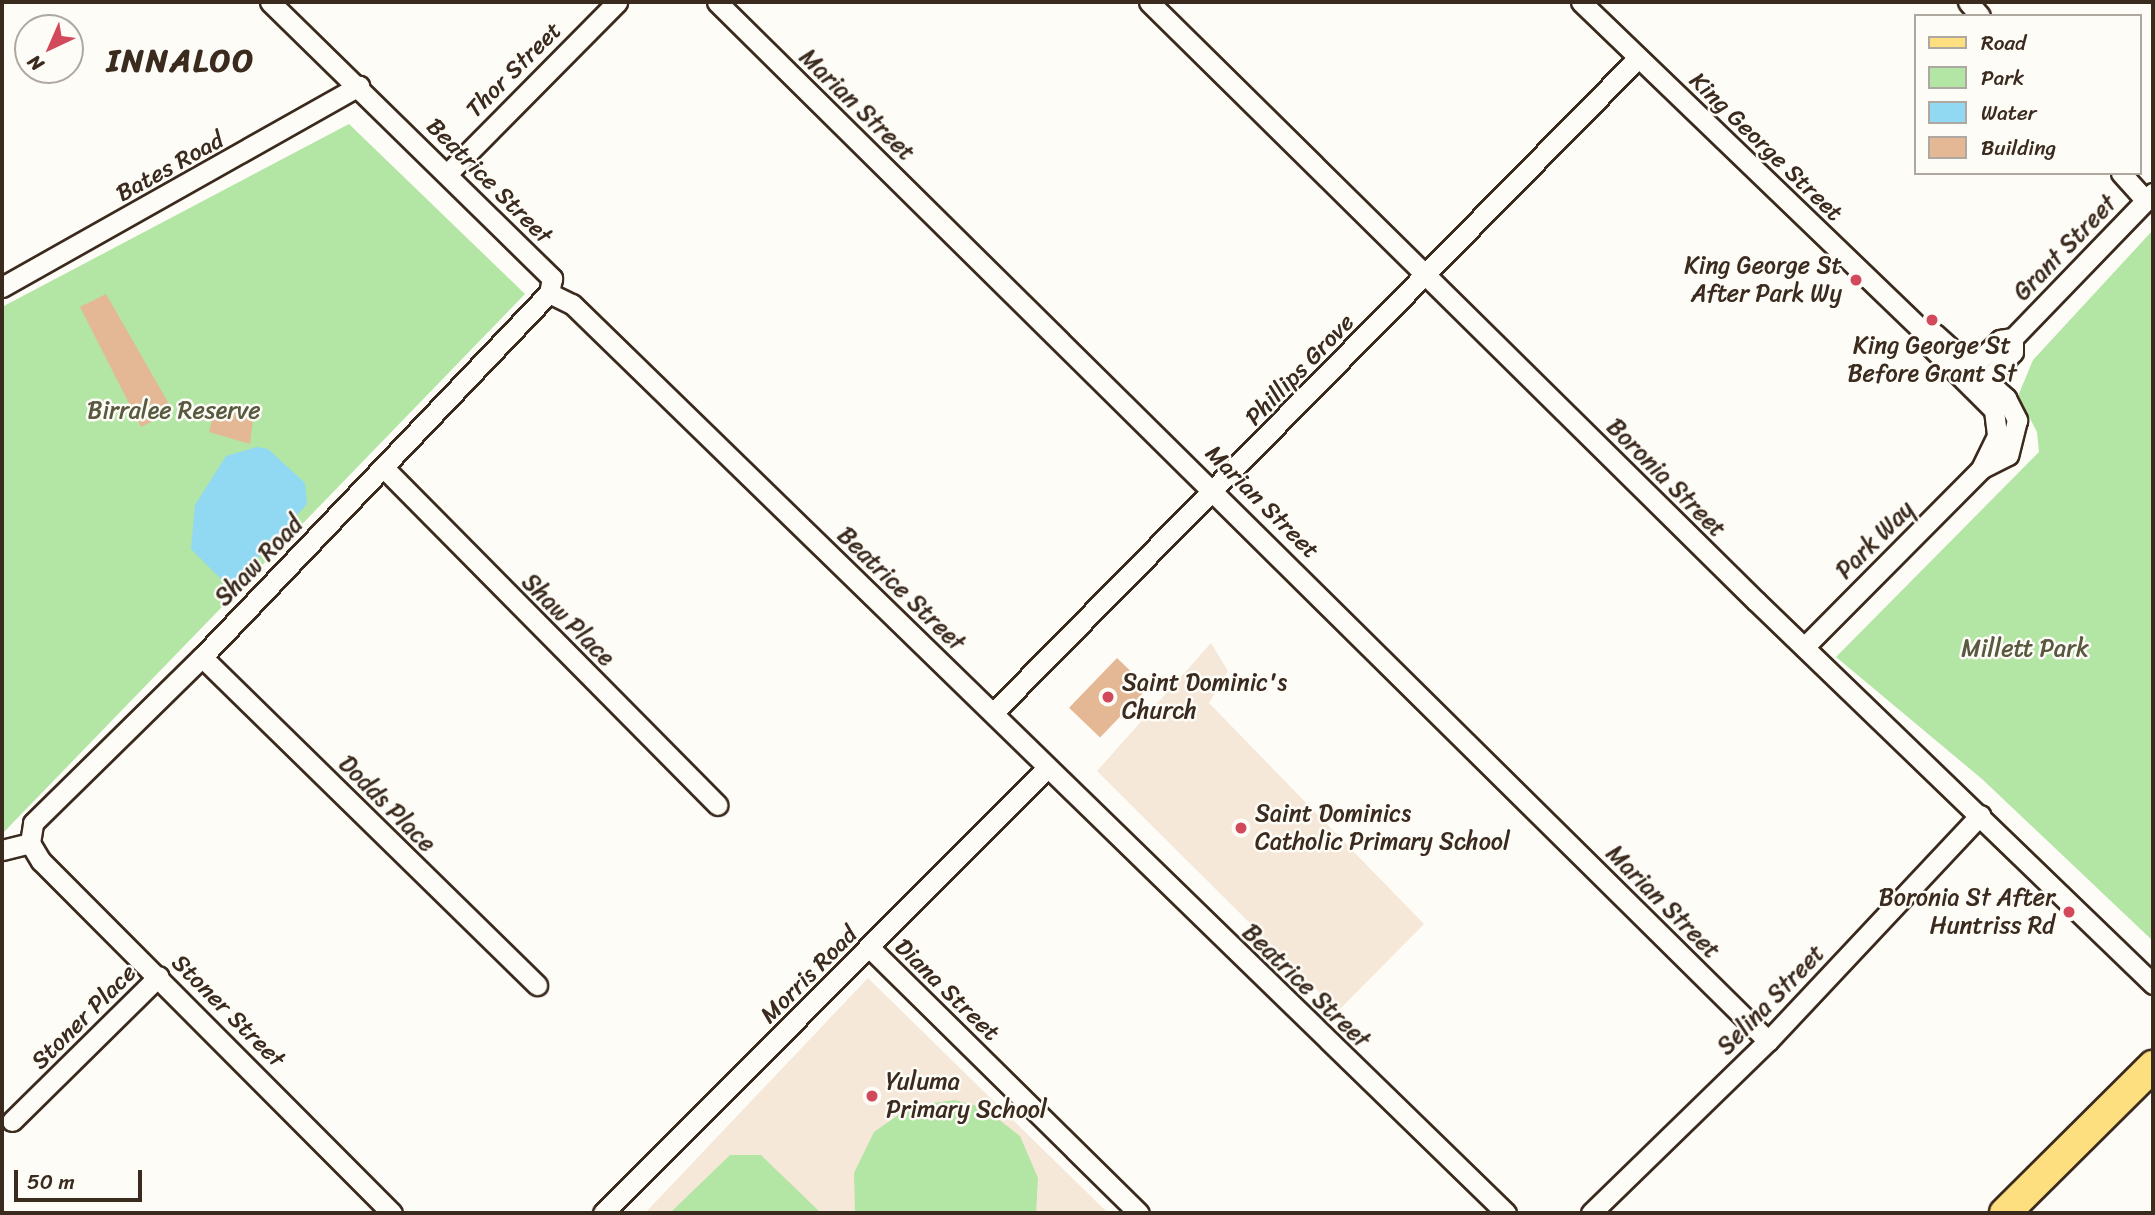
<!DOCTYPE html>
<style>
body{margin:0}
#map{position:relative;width:2155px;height:1215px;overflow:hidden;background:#fdfcf7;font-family:Sriracha,sans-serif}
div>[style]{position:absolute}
.built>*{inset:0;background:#f6e8d9}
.green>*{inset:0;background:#b3e5a5}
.water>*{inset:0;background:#91d8f3}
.building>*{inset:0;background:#e4b894;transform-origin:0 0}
.roads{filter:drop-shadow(2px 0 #3b2a1e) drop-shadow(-2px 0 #3b2a1e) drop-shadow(0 2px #3b2a1e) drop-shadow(0 -2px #3b2a1e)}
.minor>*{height:19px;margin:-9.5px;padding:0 9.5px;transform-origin:9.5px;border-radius:9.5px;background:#fdfcf7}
.primary>*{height:30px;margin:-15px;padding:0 15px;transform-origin:15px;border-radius:15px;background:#fddf80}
.dots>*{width:19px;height:19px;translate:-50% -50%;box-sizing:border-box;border:4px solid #fdfcf7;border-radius:50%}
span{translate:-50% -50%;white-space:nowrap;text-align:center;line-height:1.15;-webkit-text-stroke:5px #fdfcf7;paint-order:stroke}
.street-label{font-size:24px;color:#3b2a1e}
.poi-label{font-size:24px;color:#3b2a1e}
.right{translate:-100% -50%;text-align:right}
.left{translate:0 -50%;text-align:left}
.park-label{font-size:24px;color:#595940}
.district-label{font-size:32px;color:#3b2a1e;font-weight:700;letter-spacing:2px}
.frame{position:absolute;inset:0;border:4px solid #3b2a1e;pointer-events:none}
.legend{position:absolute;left:1914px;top:14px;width:228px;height:161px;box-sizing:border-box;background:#fdfcf7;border:2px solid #afa8a0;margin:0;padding:9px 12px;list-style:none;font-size:21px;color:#3b2a1e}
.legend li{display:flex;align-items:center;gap:14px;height:35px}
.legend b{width:35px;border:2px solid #afa8a0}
.north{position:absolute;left:14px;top:14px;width:70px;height:70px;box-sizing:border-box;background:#fdfcf7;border:2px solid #afa8a0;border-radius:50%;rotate:224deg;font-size:19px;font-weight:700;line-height:28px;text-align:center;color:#3b2a1e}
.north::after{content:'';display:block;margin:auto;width:24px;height:32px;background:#d1495b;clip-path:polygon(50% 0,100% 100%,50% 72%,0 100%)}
.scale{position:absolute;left:14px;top:1170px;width:128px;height:32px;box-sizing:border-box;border:4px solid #3b2a1e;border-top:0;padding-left:9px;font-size:21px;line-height:24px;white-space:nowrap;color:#3b2a1e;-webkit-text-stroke:5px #fdfcf7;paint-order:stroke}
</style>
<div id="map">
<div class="built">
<i style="clip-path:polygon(1211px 643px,1228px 671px,1209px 703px,1424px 924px,1338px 1011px,1097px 771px)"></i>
<i style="clip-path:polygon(868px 978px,1108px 1213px,645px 1213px)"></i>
</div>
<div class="green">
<i style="clip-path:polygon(349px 124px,525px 294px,2px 834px,2px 307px)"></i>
<i style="clip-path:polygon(2153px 230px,2153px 941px,1982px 779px,1836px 657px,2039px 452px,2037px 432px,2018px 396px,2033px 360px)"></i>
<i style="clip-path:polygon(955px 1100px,984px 1108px,1020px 1136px,1038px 1178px,1036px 1213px,855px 1213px,854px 1173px,874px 1132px,911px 1106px)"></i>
<i style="clip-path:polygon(730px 1155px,761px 1155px,821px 1213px,670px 1213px)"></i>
</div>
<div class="water">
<i style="clip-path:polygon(257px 447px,268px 449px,305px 483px,307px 504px,230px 588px,191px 549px,195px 505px,226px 456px)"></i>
</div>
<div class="building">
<i style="clip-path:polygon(106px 294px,173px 411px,141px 427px,80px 307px)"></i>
<i style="clip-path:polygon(225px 410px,253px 418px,250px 444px,209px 432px,214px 412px)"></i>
<i style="left:1117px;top:658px;width:43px;height:69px;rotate:44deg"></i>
</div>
<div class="roads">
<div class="minor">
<i style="left:270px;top:2px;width:395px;rotate:44.4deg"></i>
<i style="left:552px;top:278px;width:15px;rotate:101deg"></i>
<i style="left:717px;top:2px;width:1478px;rotate:44.67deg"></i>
<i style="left:1149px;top:2px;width:853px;rotate:44.62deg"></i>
<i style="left:1756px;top:601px;width:552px;rotate:43.97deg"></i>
<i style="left:1581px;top:2px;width:467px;rotate:43.9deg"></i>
<i style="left:1918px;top:326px;width:23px;rotate:59deg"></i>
<i style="left:1930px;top:346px;width:91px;rotate:45deg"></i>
<i style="left:1994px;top:410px;width:26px;rotate:83deg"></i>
<i style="left:1997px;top:436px;width:37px;rotate:116deg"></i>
<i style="left:1981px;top:469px;width:251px;rotate:134.8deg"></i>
<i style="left:1968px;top:2px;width:18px;rotate:49deg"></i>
<i style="left:2121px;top:173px;width:36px;rotate:48deg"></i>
<i style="left:447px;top:174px;width:242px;rotate:-45.3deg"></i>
<i style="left:2px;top:287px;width:410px;rotate:-29.4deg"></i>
<i style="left:549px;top:293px;width:25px;rotate:26deg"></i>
<i style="left:572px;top:304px;width:1303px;rotate:44.22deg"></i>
<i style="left:1935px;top:334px;width:96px;rotate:42deg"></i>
<i style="left:2006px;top:398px;width:25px;rotate:63deg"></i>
<i style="left:2017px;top:420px;width:36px;rotate:104deg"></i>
<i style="left:2008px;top:455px;width:30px;rotate:153deg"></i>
<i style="left:1963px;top:376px;width:52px;rotate:-44.2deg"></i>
<i style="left:2000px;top:340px;width:13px;rotate:-9deg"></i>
<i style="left:2013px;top:338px;width:202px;rotate:-46deg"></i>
<i style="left:1980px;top:387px;width:48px;rotate:-46.7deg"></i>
<i style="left:2013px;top:352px;width:14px;rotate:-90deg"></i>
<i style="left:384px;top:468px;width:474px;rotate:45.3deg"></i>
<i style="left:202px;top:657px;width:469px;rotate:44.4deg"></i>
<i style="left:993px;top:713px;width:919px;rotate:-45.44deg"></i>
<i style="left:30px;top:843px;width:20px;rotate:-81deg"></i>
<i style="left:33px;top:823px;width:237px;rotate:-44.5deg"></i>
<i style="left:202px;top:657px;width:503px;rotate:-46.37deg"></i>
<i style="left:30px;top:843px;width:21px;rotate:59deg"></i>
<i style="left:41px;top:861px;width:497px;rotate:45.1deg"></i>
<i style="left:2px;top:850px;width:29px;rotate:-14deg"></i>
<i style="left:871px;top:949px;width:376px;rotate:44.6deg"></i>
<i style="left:12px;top:1121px;width:206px;rotate:-44.6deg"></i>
<i style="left:603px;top:1213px;width:629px;rotate:-45.06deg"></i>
<i style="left:1591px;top:1213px;width:247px;rotate:-44.2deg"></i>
<i style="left:1768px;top:1041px;width:310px;rotate:-46.8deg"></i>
</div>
<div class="primary">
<i style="left:2005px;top:1213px;width:209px;rotate:-44.8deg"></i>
</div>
</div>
<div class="dots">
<i style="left:1856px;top:280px;background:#d1495b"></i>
<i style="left:1932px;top:320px;background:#d1495b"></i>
<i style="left:1108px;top:697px;background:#d1495b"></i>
<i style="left:1241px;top:828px;background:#d1495b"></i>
<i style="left:2069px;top:912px;background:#d1495b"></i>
<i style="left:872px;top:1096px;background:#d1495b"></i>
</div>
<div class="street-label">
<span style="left:514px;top:70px;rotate:-45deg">Thor Street</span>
<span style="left:857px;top:105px;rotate:44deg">Marian Street</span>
<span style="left:1766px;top:147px;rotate:44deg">King George Street</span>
<span style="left:170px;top:167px;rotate:-29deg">Bates Road</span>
<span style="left:489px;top:181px;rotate:45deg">Beatrice Street</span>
<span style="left:2065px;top:248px;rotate:-46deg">Grant Street</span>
<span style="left:1300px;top:370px;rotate:-46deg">Phillips Grove</span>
<span style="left:1666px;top:478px;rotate:45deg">Boronia Street</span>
<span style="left:1262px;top:502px;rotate:45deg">Marian Street</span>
<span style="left:1875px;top:540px;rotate:-45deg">Park Way</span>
<span style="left:259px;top:561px;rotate:-46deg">Shaw Road</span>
<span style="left:901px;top:589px;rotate:44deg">Beatrice Street</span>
<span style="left:568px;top:620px;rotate:45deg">Shaw Place</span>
<span style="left:387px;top:804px;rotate:45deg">Dodds Place</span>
<span style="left:1663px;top:902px;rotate:45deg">Marian Street</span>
<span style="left:809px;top:975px;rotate:-45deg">Morris Road</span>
<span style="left:1306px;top:986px;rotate:44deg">Beatrice Street</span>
<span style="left:947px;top:990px;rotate:44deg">Diana Street</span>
<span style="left:1771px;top:1000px;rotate:-46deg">Selina Street</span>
<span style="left:228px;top:1011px;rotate:45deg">Stoner Street</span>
<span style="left:84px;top:1017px;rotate:-45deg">Stoner Place</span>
</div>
<div class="poi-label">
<span class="right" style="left:1842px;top:280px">King George St<br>After Park Wy</span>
<span style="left:1932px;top:360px">King George St<br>Before Grant St</span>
<span class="left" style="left:1122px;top:697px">Saint Dominic's<br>Church</span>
<span class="left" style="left:1255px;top:828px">Saint Dominics<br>Catholic Primary School</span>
<span class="right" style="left:2055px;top:912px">Boronia St After<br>Huntriss Rd</span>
<span class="left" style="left:886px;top:1096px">Yuluma<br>Primary School</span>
</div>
<div class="park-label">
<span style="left:174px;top:411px">Birralee Reserve</span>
<span style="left:2025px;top:649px">Millett Park</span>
</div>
<div class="district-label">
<span style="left:181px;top:61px">INNALOO</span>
</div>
<div class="frame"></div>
<ul class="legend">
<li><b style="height:9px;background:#fddf80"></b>Road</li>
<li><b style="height:19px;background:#b3e5a5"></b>Park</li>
<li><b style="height:19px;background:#91d8f3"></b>Water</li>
<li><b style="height:19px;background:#e4b894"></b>Building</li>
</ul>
<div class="north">N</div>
<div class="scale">50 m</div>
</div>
